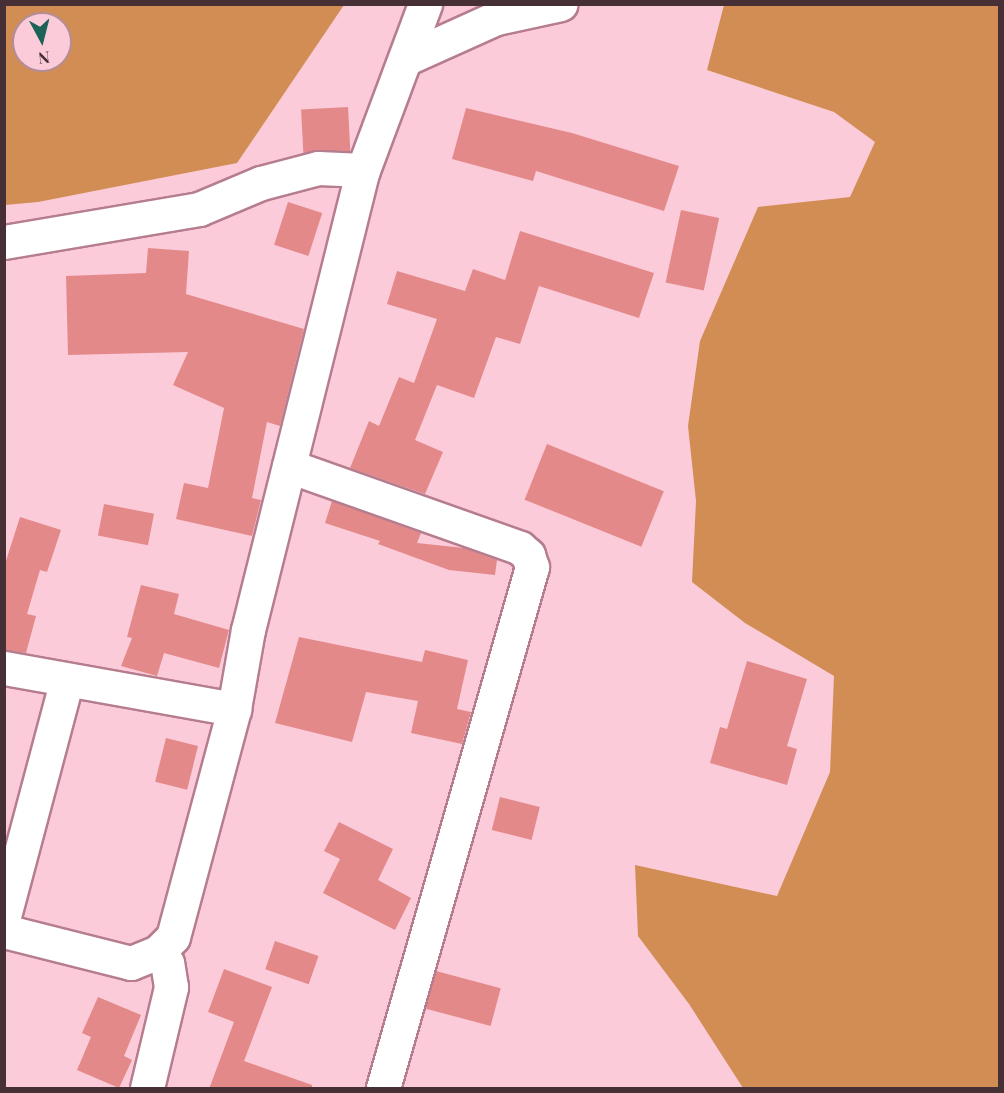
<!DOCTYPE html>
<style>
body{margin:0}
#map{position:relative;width:1004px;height:1093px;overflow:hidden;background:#fccbd9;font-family:"Playfair Display",serif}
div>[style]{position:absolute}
.forest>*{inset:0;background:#d18d53}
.building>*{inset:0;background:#e4898a;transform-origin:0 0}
.roads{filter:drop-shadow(2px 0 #b57d8e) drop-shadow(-2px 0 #b57d8e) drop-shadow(0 2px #b57d8e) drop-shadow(0 -2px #b57d8e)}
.minor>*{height:33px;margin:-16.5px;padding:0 16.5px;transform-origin:16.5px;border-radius:16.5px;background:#fff}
.major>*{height:33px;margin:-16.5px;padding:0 16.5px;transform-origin:16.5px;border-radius:16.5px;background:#fff}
span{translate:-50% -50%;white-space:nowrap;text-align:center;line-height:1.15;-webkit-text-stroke:4.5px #fccbd9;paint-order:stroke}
.frame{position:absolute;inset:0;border:6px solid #472f36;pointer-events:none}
.north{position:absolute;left:12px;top:12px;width:60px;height:60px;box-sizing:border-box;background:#fccbd9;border:2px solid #b48d98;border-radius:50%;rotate:173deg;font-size:16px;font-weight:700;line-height:24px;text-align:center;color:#472f36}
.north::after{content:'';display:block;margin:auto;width:21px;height:27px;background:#1c6357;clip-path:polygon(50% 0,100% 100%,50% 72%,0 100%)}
</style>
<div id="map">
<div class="forest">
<i style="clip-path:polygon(evenodd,5px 4px,344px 4px,344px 5px,237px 163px,38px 202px,5px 205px,5px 4px,24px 24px,60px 24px,60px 60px,24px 60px,24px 24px)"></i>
<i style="clip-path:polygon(724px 5px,999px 5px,999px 1088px,743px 1088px,689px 1004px,638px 936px,635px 865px,777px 896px,830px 772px,834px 676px,745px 623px,692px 582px,696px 501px,688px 426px,700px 341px,758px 207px,850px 197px,875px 142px,834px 112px,707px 70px)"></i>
</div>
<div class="building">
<i style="left:348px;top:107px;width:44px;height:47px;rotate:87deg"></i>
<i style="clip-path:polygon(466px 108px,572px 133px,679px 166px,664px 211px,536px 171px,533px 181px,452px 159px)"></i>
<i style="left:288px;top:202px;width:36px;height:45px;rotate:18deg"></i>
<i style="left:681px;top:210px;width:39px;height:74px;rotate:12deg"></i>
<i style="clip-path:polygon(520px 231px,654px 273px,639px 318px,539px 286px,520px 344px,496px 337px,474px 398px,437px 385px,415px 440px,443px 452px,425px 494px,350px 468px,369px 421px,379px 426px,399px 377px,414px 383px,437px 319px,387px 304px,397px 271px,465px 291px,473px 269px,505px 280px)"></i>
<i style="clip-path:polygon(148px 248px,189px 251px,186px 294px,304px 329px,280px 426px,267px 422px,252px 498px,261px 500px,252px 536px,176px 519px,184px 483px,208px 488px,224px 408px,173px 385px,188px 352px,68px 355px,66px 276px,146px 273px)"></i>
<i style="left:547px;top:444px;width:126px;height:60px;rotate:22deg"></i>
<i style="clip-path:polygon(332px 501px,421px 533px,417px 543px,464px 548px,497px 560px,495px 575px,449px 570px,378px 544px,380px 541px,325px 523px)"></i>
<i style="left:104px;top:504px;width:51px;height:32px;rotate:11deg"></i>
<i style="clip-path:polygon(20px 517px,61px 530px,47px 572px,40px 570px,27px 614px,36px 616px,26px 653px,4px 650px,4px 567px)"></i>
<i style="clip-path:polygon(141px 585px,179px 594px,174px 614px,229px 630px,219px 668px,164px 653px,157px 676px,121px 666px,132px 638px,127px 637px)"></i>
<i style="clip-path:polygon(299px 637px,422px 662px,425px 650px,468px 660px,457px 709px,471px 712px,462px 744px,411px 733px,418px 701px,366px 692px,352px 742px,275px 723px)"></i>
<i style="clip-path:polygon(747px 661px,807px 679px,787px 746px,797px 749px,787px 785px,710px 763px,720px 727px,727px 729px)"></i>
<i style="left:166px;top:738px;width:33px;height:45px;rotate:14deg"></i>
<i style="left:500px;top:797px;width:41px;height:34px;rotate:14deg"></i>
<i style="clip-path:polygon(339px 822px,393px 849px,378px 880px,411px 898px,395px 930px,323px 893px,340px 859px,324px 851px)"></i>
<i style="left:275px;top:941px;width:46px;height:30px;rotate:19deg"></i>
<i style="clip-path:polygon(224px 969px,272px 987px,244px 1061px,312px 1085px,312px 1089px,209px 1089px,234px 1022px,208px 1012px)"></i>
<i style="left:436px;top:971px;width:67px;height:39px;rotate:15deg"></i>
<i style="clip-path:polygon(98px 997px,141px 1015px,124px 1056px,132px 1060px,119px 1088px,77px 1070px,91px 1037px,82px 1033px)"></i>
</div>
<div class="roads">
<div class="minor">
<i style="left:405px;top:59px;width:100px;rotate:-24.3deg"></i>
<i style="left:496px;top:18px;width:66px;rotate:-12.2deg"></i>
<i style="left:4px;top:242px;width:198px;rotate:-9.6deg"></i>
<i style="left:199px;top:209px;width:67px;rotate:-22.8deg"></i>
<i style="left:261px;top:183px;width:59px;rotate:-14.7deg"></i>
<i style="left:318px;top:168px;width:45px;rotate:2.5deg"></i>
<i style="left:289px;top:466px;width:245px;rotate:19.5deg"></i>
<i style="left:520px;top:548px;width:11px;rotate:41deg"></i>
<i style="left:528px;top:555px;width:13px;rotate:72deg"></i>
<i style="left:532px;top:567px;width:542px;rotate:105.96deg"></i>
<i style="left:4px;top:668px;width:234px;rotate:10.1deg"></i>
<i style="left:4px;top:916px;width:244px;rotate:-75.1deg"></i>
<i style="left:147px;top:1088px;width:104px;rotate:-76.6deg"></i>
<i style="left:171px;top:987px;width:24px;rotate:-99deg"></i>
<i style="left:167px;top:963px;width:14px;rotate:-129deg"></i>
</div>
<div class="major">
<i style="left:4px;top:931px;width:131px;rotate:14.1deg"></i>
<i style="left:131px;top:963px;width:29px;rotate:-22deg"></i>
<i style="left:158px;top:952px;width:21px;rotate:-45deg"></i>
<i style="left:173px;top:937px;width:236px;rotate:-75deg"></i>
<i style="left:234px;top:709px;width:80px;rotate:-80deg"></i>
<i style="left:248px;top:630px;width:474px;rotate:-76deg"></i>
<i style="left:363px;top:170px;width:177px;rotate:-69.5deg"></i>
</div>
</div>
<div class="frame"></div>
<div class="north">N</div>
</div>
